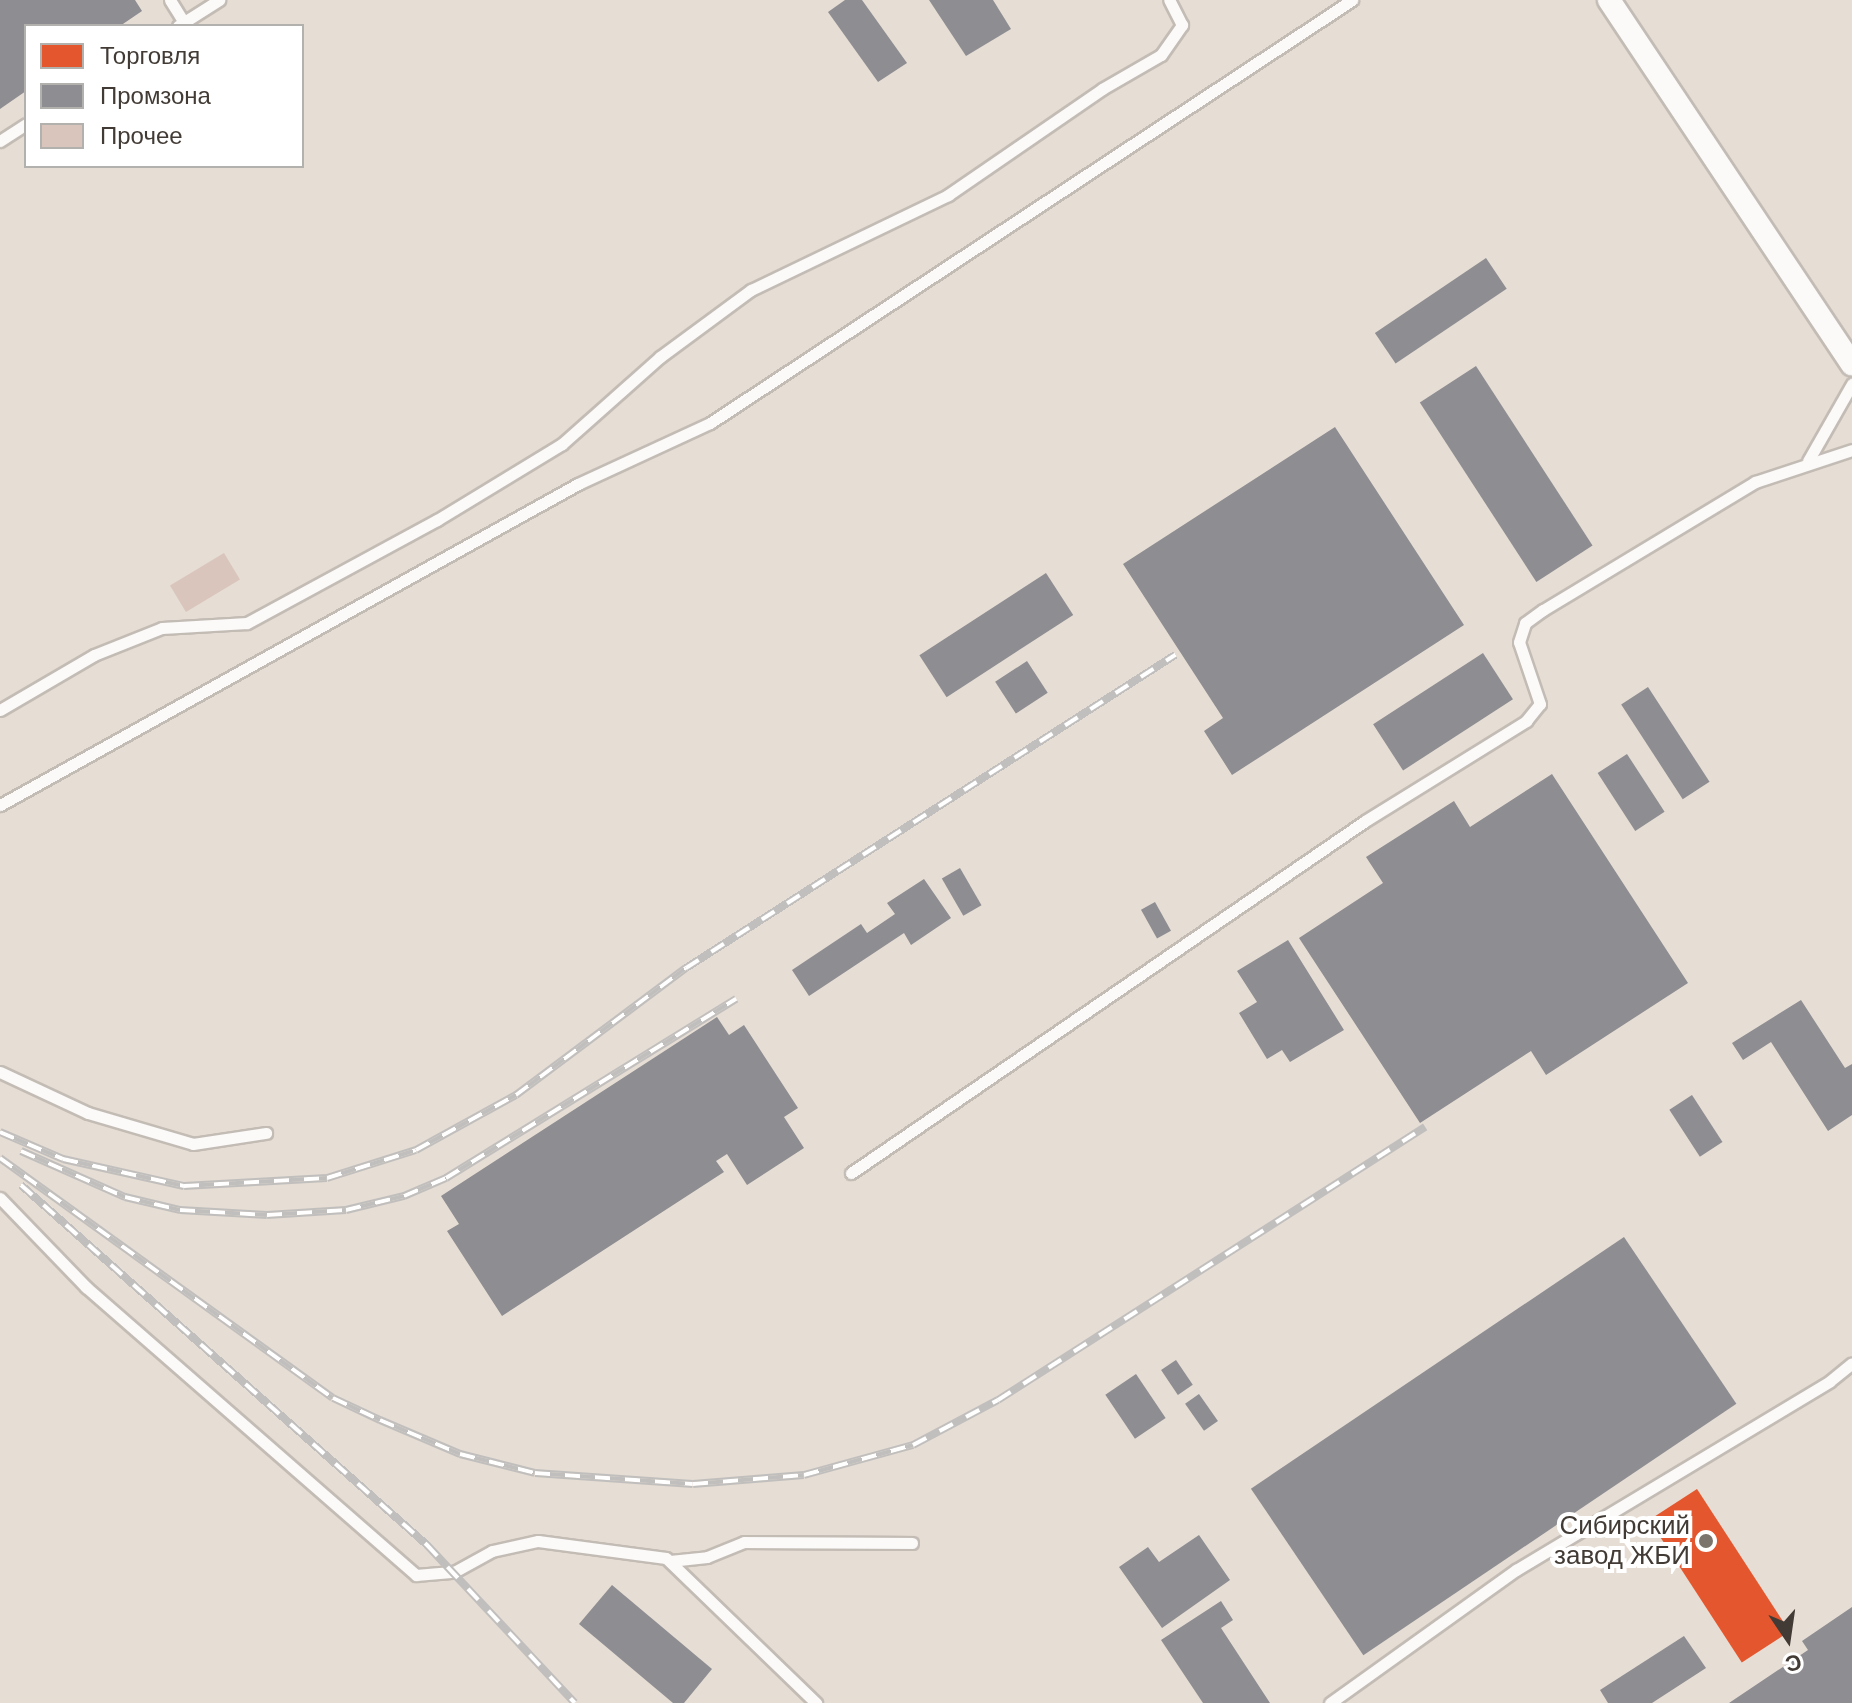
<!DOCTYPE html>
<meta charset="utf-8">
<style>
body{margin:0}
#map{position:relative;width:1852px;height:1703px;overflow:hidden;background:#e6ddd4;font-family:Arial,sans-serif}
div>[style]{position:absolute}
.shops>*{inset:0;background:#e4572e;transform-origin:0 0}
.industry>*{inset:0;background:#8d8d92;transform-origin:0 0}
.building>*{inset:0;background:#d9c5bc;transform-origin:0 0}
.roads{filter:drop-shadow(2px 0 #c3bcb5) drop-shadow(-2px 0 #c3bcb5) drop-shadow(0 2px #c3bcb5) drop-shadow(0 -2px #c3bcb5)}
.service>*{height:11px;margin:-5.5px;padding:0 5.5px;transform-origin:5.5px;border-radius:5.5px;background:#fbfaf9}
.minor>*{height:22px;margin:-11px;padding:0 11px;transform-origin:11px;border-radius:11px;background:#fbfaf9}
.rail>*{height:8px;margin-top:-4px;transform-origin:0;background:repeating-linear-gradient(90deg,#fff 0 15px,#c1bfbd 0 30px);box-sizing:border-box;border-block:2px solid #c1bfbd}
.dots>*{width:22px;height:22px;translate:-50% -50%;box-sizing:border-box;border:4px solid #fff;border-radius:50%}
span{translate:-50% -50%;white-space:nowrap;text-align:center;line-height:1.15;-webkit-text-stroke:8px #fff;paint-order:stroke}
.poi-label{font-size:26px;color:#423b35}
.right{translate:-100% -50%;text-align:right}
.legend{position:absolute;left:24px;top:24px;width:280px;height:144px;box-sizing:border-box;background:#fff;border:2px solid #b3b1ae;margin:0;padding:10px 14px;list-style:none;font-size:24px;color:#423b35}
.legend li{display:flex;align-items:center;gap:16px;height:40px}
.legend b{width:40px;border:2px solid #b3b1ae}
.north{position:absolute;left:1748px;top:1599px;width:80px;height:80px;-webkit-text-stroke:6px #fff;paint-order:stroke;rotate:167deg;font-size:22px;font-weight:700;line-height:32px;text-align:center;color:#423b35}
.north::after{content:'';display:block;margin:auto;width:28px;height:36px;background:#423b35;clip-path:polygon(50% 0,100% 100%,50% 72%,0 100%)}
</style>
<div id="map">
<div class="shops">
<i style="left:1697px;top:1489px;width:170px;height:57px;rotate:57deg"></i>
</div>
<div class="industry">
<i style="clip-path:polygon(0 0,135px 0,142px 11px,120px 26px,26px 26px,26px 91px,0 109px)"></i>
<i style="clip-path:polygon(845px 0,862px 0,907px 63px,878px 82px,828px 12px)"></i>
<i style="clip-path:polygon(929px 0,993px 0,1011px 29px,966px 56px)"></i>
<i style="left:1486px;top:258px;width:37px;height:134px;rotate:56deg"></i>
<i style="left:1476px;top:366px;width:214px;height:67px;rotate:57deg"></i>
<i style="clip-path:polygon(1335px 427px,1464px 625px,1232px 775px,1204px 731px,1223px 718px,1123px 564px)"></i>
<i style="left:1046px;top:573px;width:50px;height:151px;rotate:57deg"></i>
<i style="left:1483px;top:653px;width:55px;height:131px;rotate:57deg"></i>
<i style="left:1027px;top:661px;width:38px;height:38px;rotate:57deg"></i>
<i style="left:1648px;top:687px;width:113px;height:32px;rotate:57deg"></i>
<i style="left:1627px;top:754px;width:69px;height:35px;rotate:57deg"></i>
<i style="clip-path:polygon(1552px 774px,1688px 983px,1546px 1075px,1531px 1051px,1420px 1123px,1299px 938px,1383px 883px,1366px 857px,1454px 801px,1470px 827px)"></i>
<i style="left:960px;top:868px;width:43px;height:21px;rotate:60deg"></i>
<i style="clip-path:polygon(924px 879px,951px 918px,911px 945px,904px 933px,809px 996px,792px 970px,861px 924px,867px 933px,895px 914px,887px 903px)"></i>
<i style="left:1155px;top:902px;width:33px;height:16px;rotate:61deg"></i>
<i style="clip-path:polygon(1288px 940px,1344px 1030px,1290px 1062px,1282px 1050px,1267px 1059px,1239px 1013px,1257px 1002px,1237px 971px)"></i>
<i style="clip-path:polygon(1801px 1000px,1845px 1068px,1852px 1064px,1852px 1115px,1828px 1131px,1771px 1042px,1743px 1060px,1732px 1043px)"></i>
<i style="clip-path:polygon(717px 1017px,729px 1035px,744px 1025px,798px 1108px,784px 1117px,804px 1148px,747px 1185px,727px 1154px,716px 1161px,724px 1172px,502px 1316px,447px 1231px,459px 1224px,441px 1196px)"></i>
<i style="left:1692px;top:1095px;width:56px;height:27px;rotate:57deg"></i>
<i style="left:1624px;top:1237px;width:201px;height:450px;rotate:56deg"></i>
<i style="left:1176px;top:1360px;width:30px;height:18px;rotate:56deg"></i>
<i style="left:1136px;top:1374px;width:53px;height:37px;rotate:56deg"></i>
<i style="left:1199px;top:1394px;width:33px;height:17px;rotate:55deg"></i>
<i style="clip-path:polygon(1199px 1535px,1230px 1580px,1162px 1628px,1119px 1567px,1148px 1547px,1159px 1562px)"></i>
<i style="clip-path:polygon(612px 1585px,712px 1669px,684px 1703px,673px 1703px,579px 1624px)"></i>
<i style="clip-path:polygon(1221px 1601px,1233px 1620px,1221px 1628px,1270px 1703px,1203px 1703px,1161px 1640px)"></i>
<i style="clip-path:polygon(1852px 1607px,1852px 1703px,1729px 1703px,1808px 1650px,1802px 1641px)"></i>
<i style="clip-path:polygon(1684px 1636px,1706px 1668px,1652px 1703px,1608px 1703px,1600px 1690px)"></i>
</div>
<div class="building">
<i style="left:224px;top:553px;width:31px;height:63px;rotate:59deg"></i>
</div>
<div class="roads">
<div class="service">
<i style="left:170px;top:0;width:26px;rotate:58deg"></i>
<i style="left:178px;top:26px;width:49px;rotate:-32.4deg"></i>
<i style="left:0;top:141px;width:31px;rotate:-33deg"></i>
<i style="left:1808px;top:461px;width:89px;rotate:-60.3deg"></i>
<i style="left:0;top:710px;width:109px;rotate:-30.3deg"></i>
<i style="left:94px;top:655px;width:73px;rotate:-21.7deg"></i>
<i style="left:162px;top:628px;width:85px;rotate:-3.4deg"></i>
<i style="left:247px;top:623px;width:216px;rotate:-28.5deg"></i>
<i style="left:437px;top:520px;width:146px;rotate:-31.3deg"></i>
<i style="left:562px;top:444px;width:131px;rotate:-41.6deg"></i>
<i style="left:660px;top:357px;width:113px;rotate:-36.4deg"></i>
<i style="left:751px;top:290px;width:219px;rotate:-25.7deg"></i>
<i style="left:948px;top:195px;width:187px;rotate:-34.5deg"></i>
<i style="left:1102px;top:89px;width:68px;rotate:-30deg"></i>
<i style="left:1161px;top:55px;width:37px;rotate:-55deg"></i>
<i style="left:1182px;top:25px;width:28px;rotate:-117deg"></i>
<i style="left:0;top:805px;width:661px;rotate:-29.05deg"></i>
<i style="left:578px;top:484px;width:145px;rotate:-24.8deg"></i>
<i style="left:710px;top:423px;width:769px;rotate:-33.38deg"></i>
<i style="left:0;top:1072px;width:97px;rotate:25deg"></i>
<i style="left:88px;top:1113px;width:109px;rotate:16.4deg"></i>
<i style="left:193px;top:1144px;width:74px;rotate:-8.6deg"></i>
<i style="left:851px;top:1173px;width:623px;rotate:-34.4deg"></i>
<i style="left:1365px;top:821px;width:190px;rotate:-31.8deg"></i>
<i style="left:1526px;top:721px;width:22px;rotate:-51deg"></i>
<i style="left:1540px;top:704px;width:65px;rotate:-108.7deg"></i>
<i style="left:1519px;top:642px;width:20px;rotate:-72deg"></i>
<i style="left:1525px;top:623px;width:22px;rotate:-36deg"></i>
<i style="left:1543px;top:610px;width:248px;rotate:-31.1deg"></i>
<i style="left:1755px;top:482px;width:102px;rotate:-18.3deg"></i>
<i style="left:0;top:1198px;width:124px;rotate:46deg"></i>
<i style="left:86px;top:1287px;width:438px;rotate:41.1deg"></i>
<i style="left:416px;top:1575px;width:38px;rotate:-5deg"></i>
<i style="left:454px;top:1572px;width:43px;rotate:-28.9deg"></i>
<i style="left:492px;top:1551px;width:47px;rotate:-12.3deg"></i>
<i style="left:538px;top:1541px;width:129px;rotate:7.6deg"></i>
<i style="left:666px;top:1558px;width:209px;rotate:44deg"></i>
<i style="left:670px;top:1561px;width:37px;rotate:-6deg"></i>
<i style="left:707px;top:1557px;width:40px;rotate:-22deg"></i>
<i style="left:744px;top:1542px;width:168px;rotate:0.3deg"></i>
<i style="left:1330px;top:1703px;width:229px;rotate:-35.6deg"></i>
<i style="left:1516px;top:1570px;width:366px;rotate:-31deg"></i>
<i style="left:1830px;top:1381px;width:28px;rotate:-39deg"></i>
</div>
<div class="minor">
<i style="left:1609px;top:0;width:438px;rotate:56.3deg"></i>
</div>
</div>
<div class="rail">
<i style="left:0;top:1132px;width:69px;rotate:23.2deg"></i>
<i style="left:63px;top:1159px;width:124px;rotate:12.6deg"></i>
<i style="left:184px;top:1186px;width:143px;rotate:-3.2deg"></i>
<i style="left:327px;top:1178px;width:93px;rotate:-17.5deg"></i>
<i style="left:416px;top:1150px;width:114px;rotate:-28.8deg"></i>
<i style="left:516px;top:1095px;width:212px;rotate:-36.8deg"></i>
<i style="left:686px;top:968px;width:581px;rotate:-32.62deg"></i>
<i style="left:21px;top:1151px;width:114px;rotate:23.9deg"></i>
<i style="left:125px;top:1197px;width:57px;rotate:13.3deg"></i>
<i style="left:180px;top:1210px;width:87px;rotate:3.3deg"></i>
<i style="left:267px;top:1215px;width:79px;rotate:-3.6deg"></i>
<i style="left:346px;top:1210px;width:60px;rotate:-13.6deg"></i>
<i style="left:404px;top:1196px;width:46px;rotate:-23.2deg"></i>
<i style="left:446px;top:1178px;width:341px;rotate:-31.7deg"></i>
<i style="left:0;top:1158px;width:410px;rotate:35.8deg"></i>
<i style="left:333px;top:1398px;width:52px;rotate:25.1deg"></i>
<i style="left:380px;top:1420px;width:87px;rotate:23deg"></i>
<i style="left:460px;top:1454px;width:77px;rotate:14.2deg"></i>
<i style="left:535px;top:1473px;width:158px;rotate:4deg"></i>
<i style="left:693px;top:1484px;width:111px;rotate:-4.6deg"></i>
<i style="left:804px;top:1475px;width:113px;rotate:-15.4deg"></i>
<i style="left:913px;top:1445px;width:96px;rotate:-27.9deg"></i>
<i style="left:998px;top:1400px;width:507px;rotate:-32.59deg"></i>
<i style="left:21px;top:1185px;width:543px;rotate:41.56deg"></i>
<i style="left:427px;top:1545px;width:216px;rotate:46.9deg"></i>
</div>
<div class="dots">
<i style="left:1706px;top:1541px;background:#7b746d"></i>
</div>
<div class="poi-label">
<span class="right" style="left:1690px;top:1541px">Сибирский<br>завод ЖБИ</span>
</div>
<ul class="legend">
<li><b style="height:22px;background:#e4572e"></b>Торговля</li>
<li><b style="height:22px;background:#8d8d92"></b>Промзона</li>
<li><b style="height:22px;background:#d9c5bc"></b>Прочее</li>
</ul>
<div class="north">С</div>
</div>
